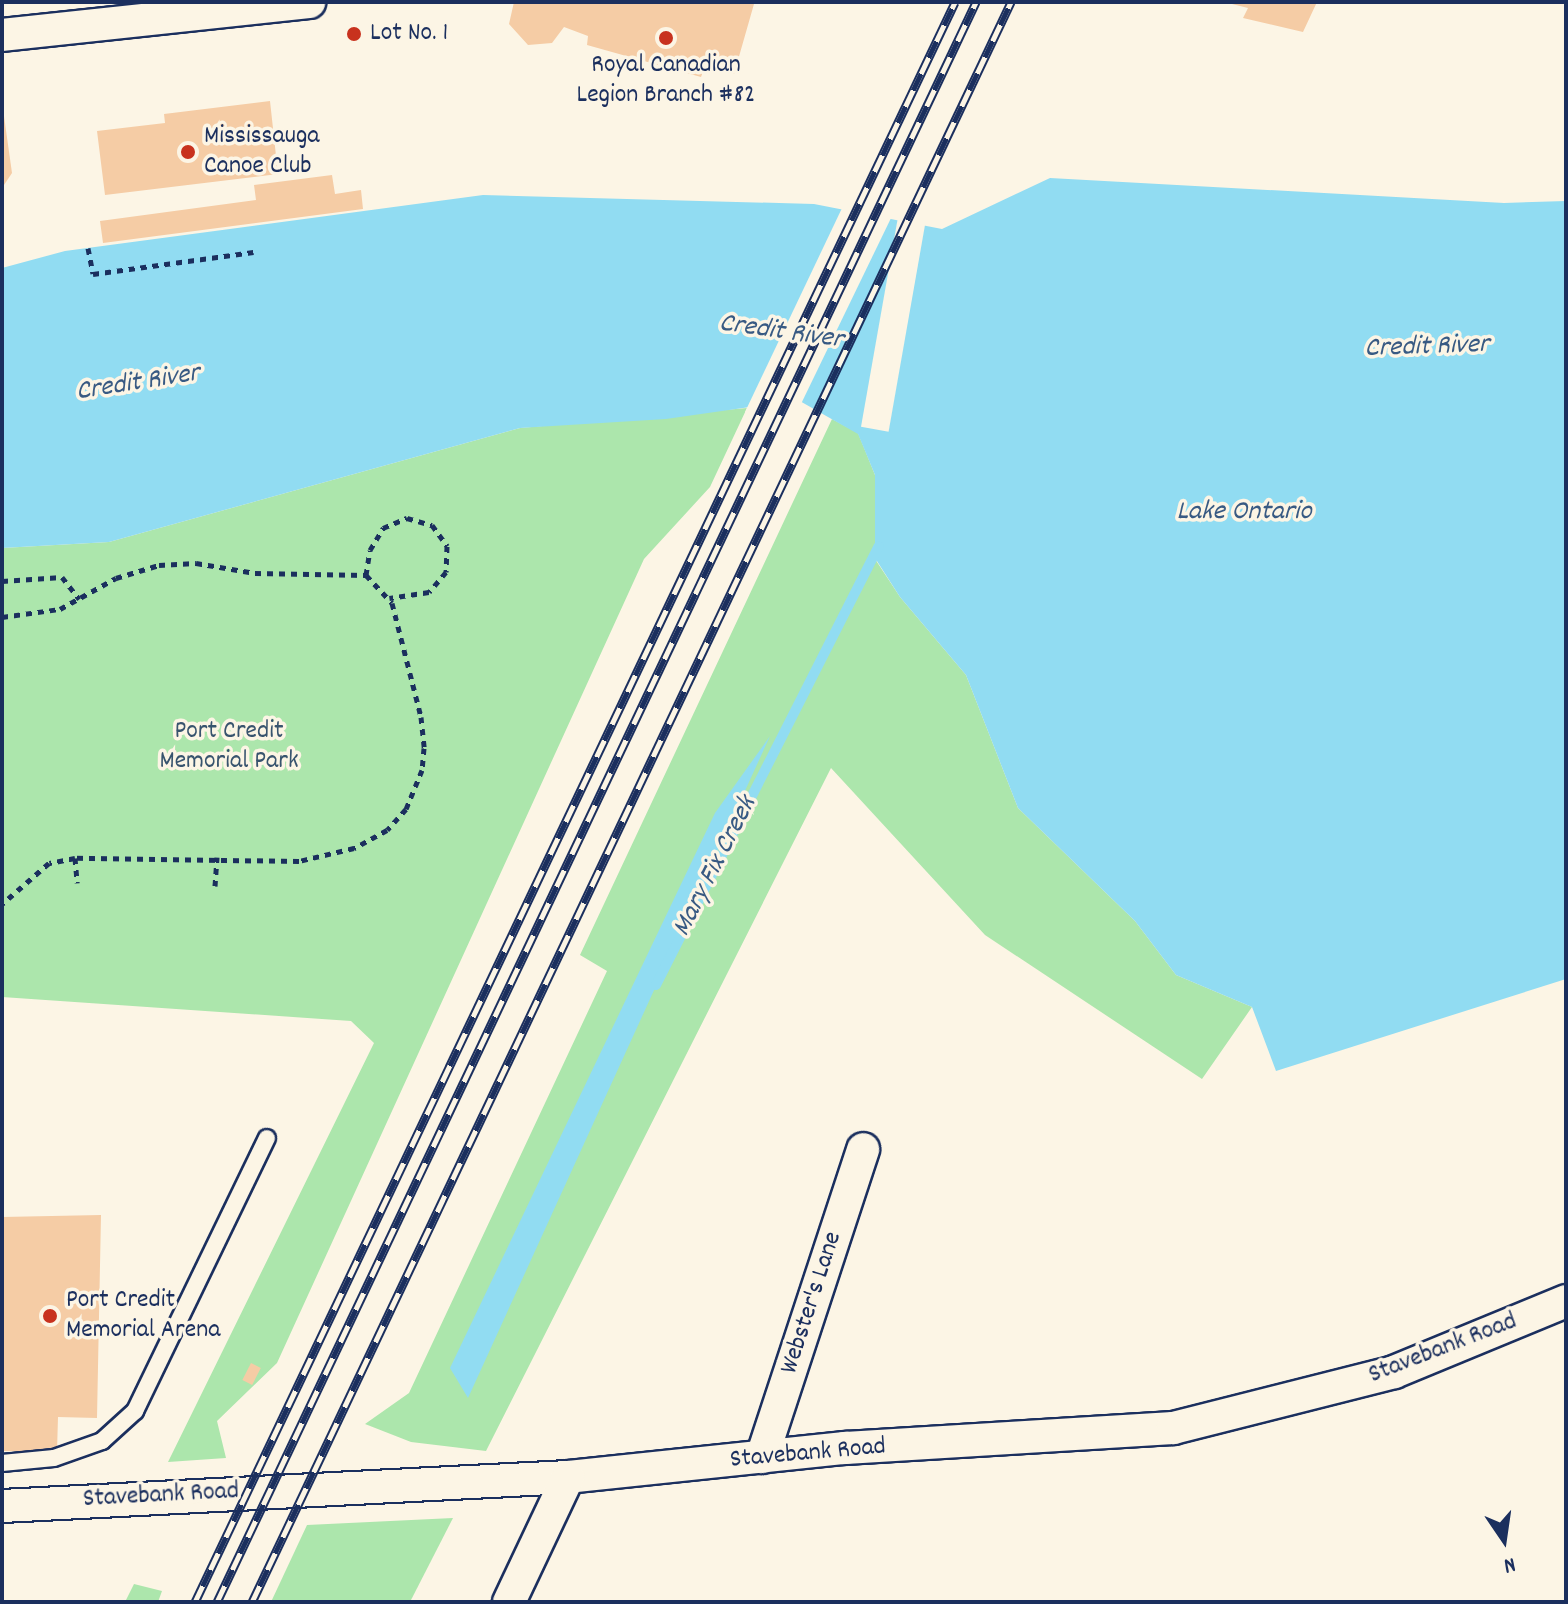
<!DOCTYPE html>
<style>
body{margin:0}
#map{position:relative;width:1568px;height:1604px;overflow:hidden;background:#fcf5e5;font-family:Dekko,sans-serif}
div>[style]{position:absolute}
.green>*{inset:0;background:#ace6ac}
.water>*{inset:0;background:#91dcf2}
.pier>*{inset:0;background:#fcf5e5;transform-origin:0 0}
.stream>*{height:10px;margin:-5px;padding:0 5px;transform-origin:5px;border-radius:5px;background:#91dcf2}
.building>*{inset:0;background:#f5cca5;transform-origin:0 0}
.path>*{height:5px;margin-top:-2.5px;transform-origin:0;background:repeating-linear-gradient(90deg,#1b2f5e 0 6px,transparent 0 12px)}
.roads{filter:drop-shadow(2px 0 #1b2f5e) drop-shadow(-2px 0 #1b2f5e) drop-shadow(0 2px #1b2f5e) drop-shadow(0 -2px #1b2f5e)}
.lane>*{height:16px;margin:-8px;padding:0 8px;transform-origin:8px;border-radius:8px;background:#fcf5e5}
.street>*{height:32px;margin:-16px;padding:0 16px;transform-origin:16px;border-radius:16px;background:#fcf5e5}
.rail>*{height:9px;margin-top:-4.5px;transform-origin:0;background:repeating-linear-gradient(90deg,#fcf5e5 0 18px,#1b2f5e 0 36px);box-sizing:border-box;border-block:2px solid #1b2f5e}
.dots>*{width:22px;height:22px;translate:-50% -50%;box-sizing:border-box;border:4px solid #fcf5e5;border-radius:50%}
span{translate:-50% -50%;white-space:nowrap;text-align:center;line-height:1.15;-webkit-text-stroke:7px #fcf5e5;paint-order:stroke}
.poi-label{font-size:26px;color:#1b2f5e}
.left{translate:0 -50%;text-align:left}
.park-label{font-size:26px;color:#38546e}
.street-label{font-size:26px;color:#1b2f5e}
.water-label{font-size:28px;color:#385a83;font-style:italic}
.frame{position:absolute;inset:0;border:4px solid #1b2f5e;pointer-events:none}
.north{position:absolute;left:1464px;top:1500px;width:80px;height:80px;-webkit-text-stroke:6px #fcf5e5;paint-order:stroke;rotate:167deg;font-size:22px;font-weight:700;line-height:32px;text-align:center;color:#1b2f5e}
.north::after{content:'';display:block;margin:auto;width:28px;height:36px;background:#1b2f5e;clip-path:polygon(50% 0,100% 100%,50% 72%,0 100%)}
</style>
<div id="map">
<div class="green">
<i style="clip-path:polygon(747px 408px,710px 487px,644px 559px,277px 1363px,217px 1421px,226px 1458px,168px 1462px,374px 1043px,351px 1021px,2px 997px,2px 548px,109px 542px,520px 428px)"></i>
<i style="clip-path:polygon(832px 419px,858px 433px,875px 475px,875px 559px,900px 597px,966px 675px,1018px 808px,1135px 921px,1176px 975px,1252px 1007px,1202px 1079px,985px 935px,831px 768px,486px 1451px,411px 1442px,365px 1424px,409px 1393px,607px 971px,580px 955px)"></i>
<i style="clip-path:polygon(453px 1518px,410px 1602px,271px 1602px,307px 1525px)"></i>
<i style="clip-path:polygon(134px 1584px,162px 1591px,158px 1602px,125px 1602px)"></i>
</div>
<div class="water">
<i style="clip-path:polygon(1050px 178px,1504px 203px,1566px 201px,1566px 979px,1276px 1071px,1252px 1007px,1176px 975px,1135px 921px,1018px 808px,966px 675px,900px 597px,875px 558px,875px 475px,858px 434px,798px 400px,666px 419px,520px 428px,109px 542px,2px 548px,2px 268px,65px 251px,483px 195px,814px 204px,942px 229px)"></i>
<i style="clip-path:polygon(770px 736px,468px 1398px,450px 1368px,715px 813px)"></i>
</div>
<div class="pier">
<i style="clip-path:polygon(843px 206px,892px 216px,800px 406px,745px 412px)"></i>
<i style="left:898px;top:217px;width:28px;height:213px;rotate:10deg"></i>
</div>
<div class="stream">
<i style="left:656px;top:985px;width:492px;rotate:-63.1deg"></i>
</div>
<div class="building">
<i style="clip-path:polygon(514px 2px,745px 2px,754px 4px,734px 74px,705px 66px,701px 77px,587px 45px,588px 36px,564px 27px,552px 43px,528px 45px,509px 24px)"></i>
<i style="clip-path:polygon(1224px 2px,1317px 2px,1303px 32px,1243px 18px,1248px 8px)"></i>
<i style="clip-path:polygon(270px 101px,278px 174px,105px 195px,97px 131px,165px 123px,164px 114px)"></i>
<i style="clip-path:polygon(2px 102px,12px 173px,2px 188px)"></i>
<i style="clip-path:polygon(332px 175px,335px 194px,361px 190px,363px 209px,103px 243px,100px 221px,256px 200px,254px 185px)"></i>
<i style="clip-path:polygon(101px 1215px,97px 1418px,58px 1417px,57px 1452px,3px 1451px,2px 1217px)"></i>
<i style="left:251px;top:1363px;width:11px;height:19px;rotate:27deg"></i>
</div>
<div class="path">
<i style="left:88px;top:248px;width:26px;rotate:79deg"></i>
<i style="left:93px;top:274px;width:162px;rotate:-7.8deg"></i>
<i style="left:366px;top:575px;width:25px;rotate:-81deg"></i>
<i style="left:370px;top:550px;width:26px;rotate:-59deg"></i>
<i style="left:383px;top:528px;width:26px;rotate:-23deg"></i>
<i style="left:407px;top:518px;width:26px;rotate:16deg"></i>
<i style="left:432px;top:525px;width:26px;rotate:54deg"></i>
<i style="left:447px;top:546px;width:26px;rotate:92deg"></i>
<i style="left:446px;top:572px;width:26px;rotate:130deg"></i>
<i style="left:429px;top:592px;width:40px;rotate:171.5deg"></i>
<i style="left:2px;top:581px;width:60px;rotate:-3.8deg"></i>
<i style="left:62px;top:577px;width:28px;rotate:52deg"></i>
<i style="left:2px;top:617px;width:59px;rotate:-7.9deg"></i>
<i style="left:60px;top:609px;width:64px;rotate:-29deg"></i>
<i style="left:116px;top:578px;width:45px;rotate:-16.8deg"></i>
<i style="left:159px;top:565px;width:37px;rotate:-3deg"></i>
<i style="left:196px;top:563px;width:60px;rotate:9.6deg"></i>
<i style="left:255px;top:573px;width:111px;rotate:1deg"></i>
<i style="left:366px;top:575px;width:38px;rotate:47deg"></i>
<i style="left:392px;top:603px;width:118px;rotate:75.7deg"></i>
<i style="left:421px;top:717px;width:31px;rotate:84deg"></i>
<i style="left:424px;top:748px;width:22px;rotate:95deg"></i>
<i style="left:422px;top:770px;width:42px;rotate:112.3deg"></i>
<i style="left:406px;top:809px;width:28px;rotate:132deg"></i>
<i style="left:387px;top:830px;width:38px;rotate:151deg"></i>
<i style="left:354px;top:848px;width:57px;rotate:166.7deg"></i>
<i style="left:299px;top:861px;width:224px;rotate:-179.2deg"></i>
<i style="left:75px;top:858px;width:26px;rotate:169deg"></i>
<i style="left:49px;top:863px;width:62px;rotate:138.9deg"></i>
<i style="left:75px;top:858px;width:25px;rotate:85deg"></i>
<i style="left:215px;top:886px;width:29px;rotate:-86deg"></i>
</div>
<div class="roads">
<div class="lane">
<i style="left:2px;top:1463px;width:52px;rotate:-5.5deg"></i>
<i style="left:54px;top:1458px;width:51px;rotate:-19.5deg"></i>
<i style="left:102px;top:1441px;width:45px;rotate:-42.3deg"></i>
<i style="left:135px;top:1411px;width:303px;rotate:-64.2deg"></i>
</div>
<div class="street">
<i style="left:2px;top:35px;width:309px;rotate:-6.1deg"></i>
<i style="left:762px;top:1457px;width:324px;rotate:-71.8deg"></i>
<i style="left:2px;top:1506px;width:567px;rotate:-2.93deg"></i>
<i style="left:568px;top:1477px;width:279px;rotate:-6deg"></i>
<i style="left:845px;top:1448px;width:329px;rotate:-3.5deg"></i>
<i style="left:1173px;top:1428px;width:228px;rotate:-14.2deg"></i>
<i style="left:1394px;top:1372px;width:186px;rotate:-22.4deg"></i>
<i style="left:509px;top:1602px;width:138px;rotate:-64.7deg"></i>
</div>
</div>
<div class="rail">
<i style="left:195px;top:1602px;width:1771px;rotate:-64.59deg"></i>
<i style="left:217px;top:1602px;width:1771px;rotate:-64.62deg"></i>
<i style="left:252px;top:1602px;width:1771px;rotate:-64.62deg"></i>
</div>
<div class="dots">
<i style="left:354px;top:34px;background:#c8321e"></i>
<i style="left:666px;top:38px;background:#c8321e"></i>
<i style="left:188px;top:152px;background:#c8321e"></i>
<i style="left:50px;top:1316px;background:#c8321e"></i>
</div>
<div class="poi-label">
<span class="left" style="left:370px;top:34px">Lot No. 1</span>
<span style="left:666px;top:81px">Royal Canadian<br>Legion Branch #82</span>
<span class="left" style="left:204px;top:152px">Mississauga<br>Canoe Club</span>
<span class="left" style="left:66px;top:1316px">Port Credit<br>Memorial Arena</span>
</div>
<div class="park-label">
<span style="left:229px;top:747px">Port Credit<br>Memorial Park</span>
</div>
<div class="street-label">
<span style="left:812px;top:1303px;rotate:-72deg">Webster's Lane</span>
<span style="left:1443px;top:1349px;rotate:-21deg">Stavebank Road</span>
<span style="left:808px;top:1454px;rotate:-5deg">Stavebank Road</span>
<span style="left:161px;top:1496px;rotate:-3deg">Stavebank Road</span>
</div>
<div class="water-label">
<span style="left:781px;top:333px;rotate:8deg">Credit River</span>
<span style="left:1427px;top:348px;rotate:-2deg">Credit River</span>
<span style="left:138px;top:384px;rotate:-9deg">Credit River</span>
<span style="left:1244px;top:513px">Lake Ontario</span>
<span style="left:716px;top:867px;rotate:-63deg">Mary Fix Creek</span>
</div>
<div class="frame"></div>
<div class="north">N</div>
</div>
